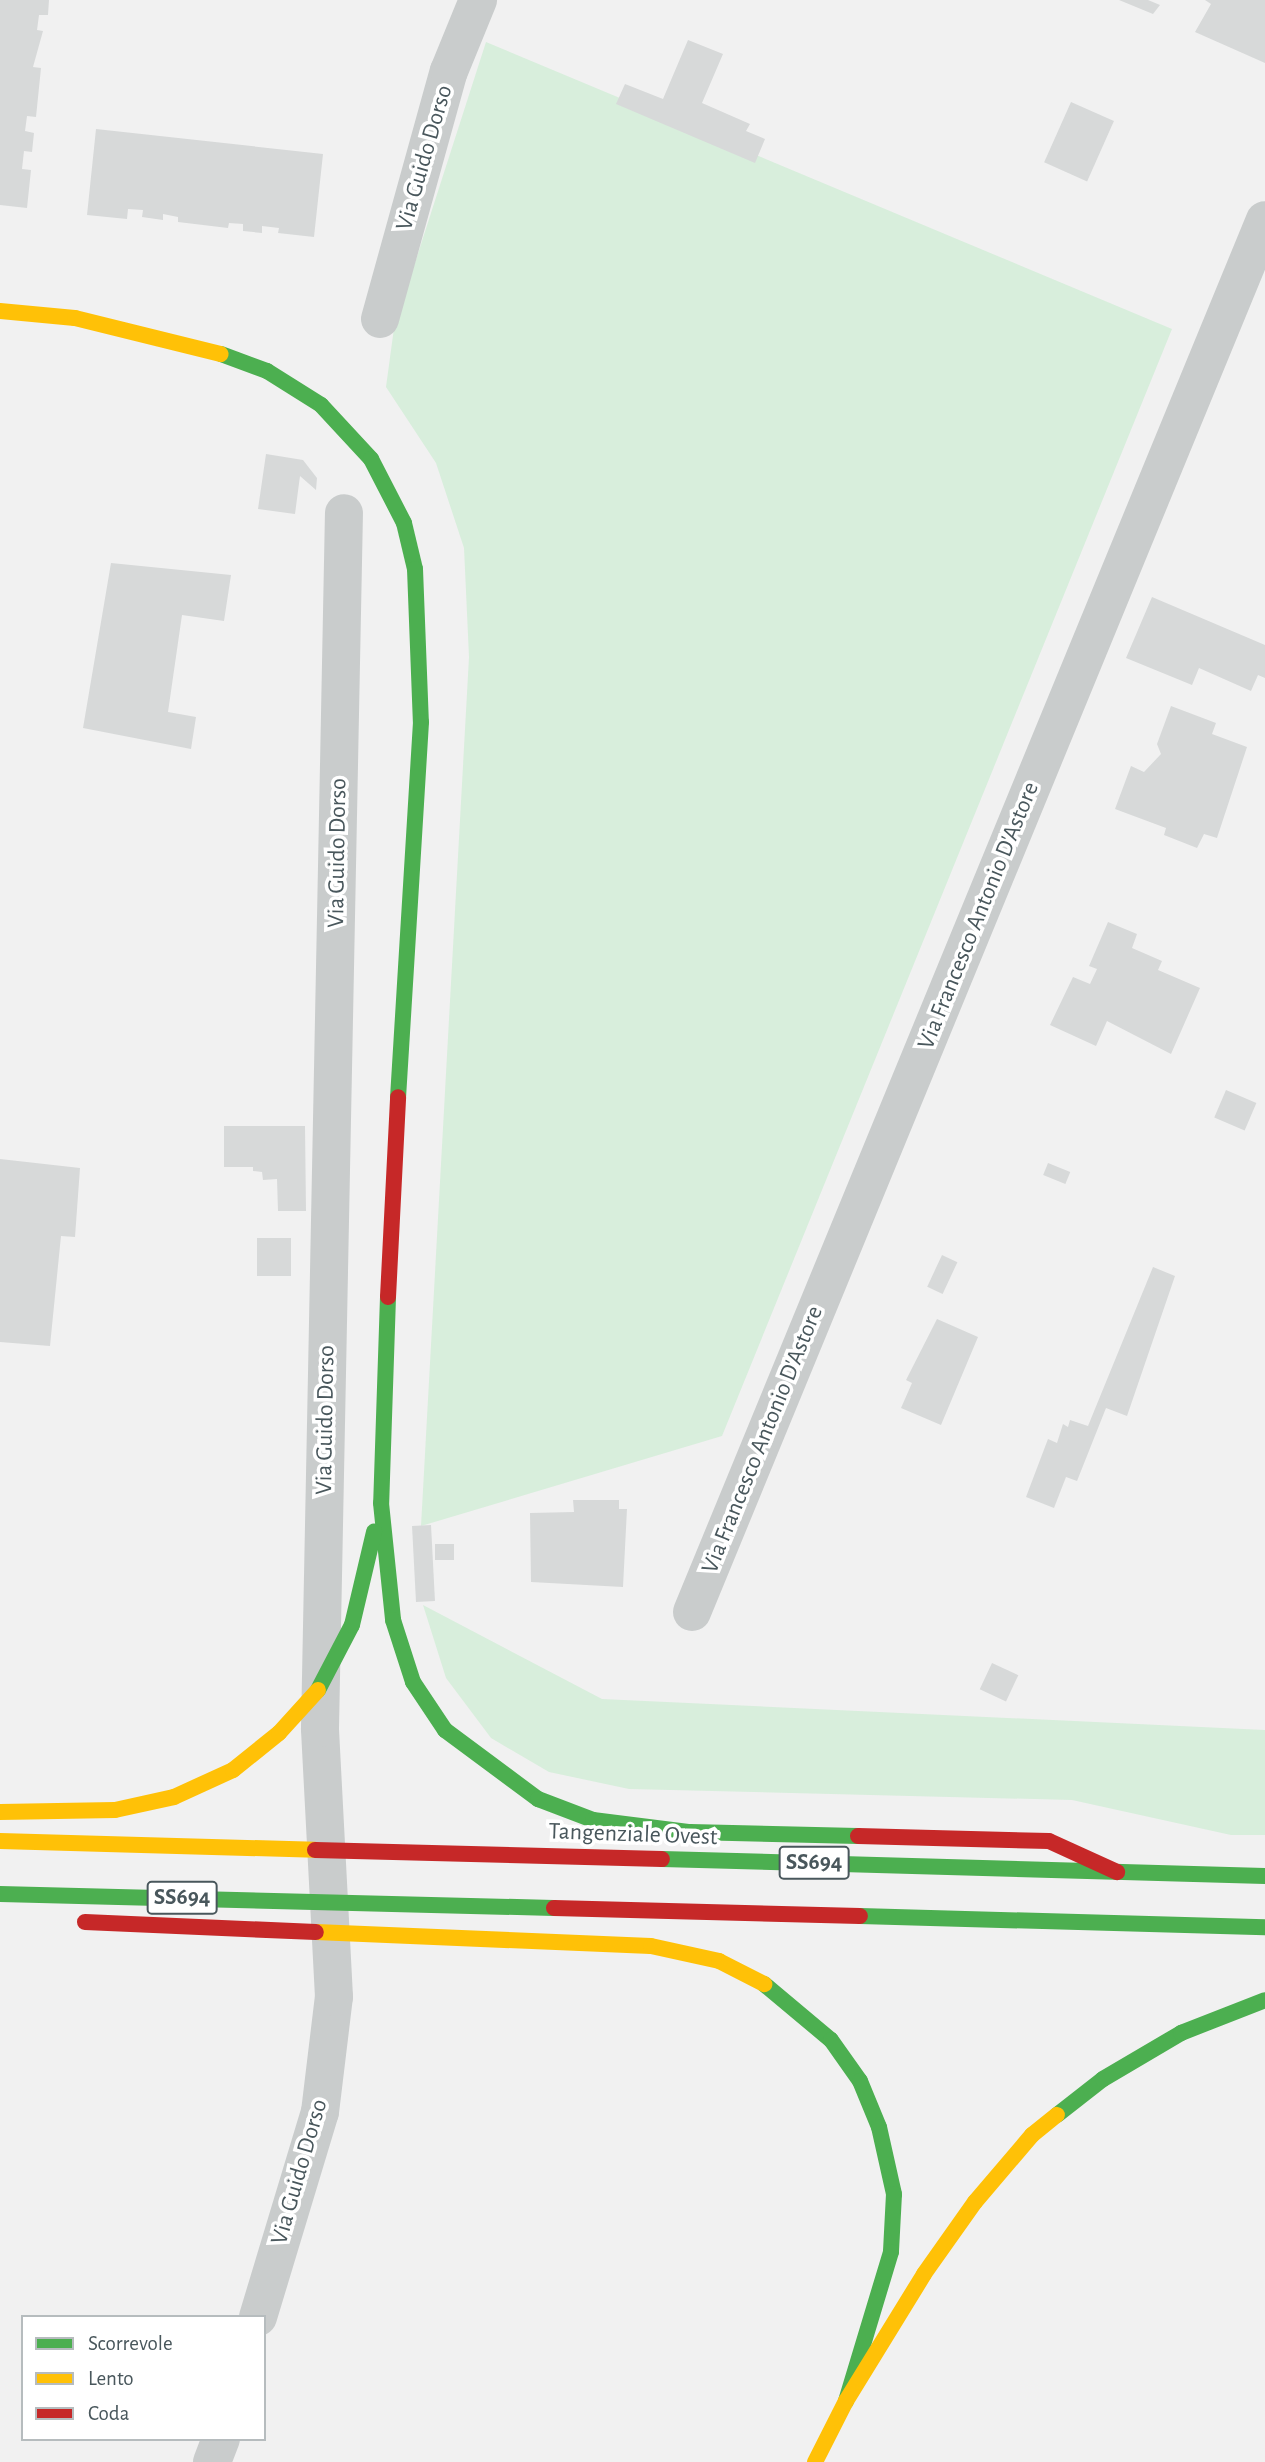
<!DOCTYPE html>
<style>
body{margin:0}
#map{position:relative;width:1265px;height:2462px;overflow:hidden;background:#f1f1f1;font-family:"Alegreya Sans",sans-serif}
div>[style]{position:absolute}
.green>*{inset:0;background:#d8eedc}
.building>*{inset:0;background:#d7d9d9;transform-origin:0 0}
.street>*{height:38px;margin:-19px;padding:0 19px;transform-origin:19px;border-radius:19px;background:#c9cccc}
.fast>*{height:16px;margin:-8px;padding:0 8px;transform-origin:8px;border-radius:8px;background:#4caf50}
.slow>*{height:16px;margin:-8px;padding:0 8px;transform-origin:8px;border-radius:8px;background:#ffc107}
.jam>*{height:16px;margin:-8px;padding:0 8px;transform-origin:8px;border-radius:8px;background:#c62828}
span{translate:-50% -50%;white-space:nowrap;text-align:center;line-height:1.15;-webkit-text-stroke:7px #fff;paint-order:stroke}
.shield-label span{padding:2px 5px;background:#fff;border:2px solid;border-radius:5px;-webkit-text-stroke-width:0}
.shield-label{font-size:23px;color:#49575c;font-weight:700}
.street-label{font-size:24px;color:#49575c}
.legend{position:absolute;left:21px;top:2315px;width:245px;height:126px;box-sizing:border-box;background:#fff;border:2px solid #b6bcbe;margin:0;padding:9px 12px;list-style:none;font-size:21px;color:#49575c}
.legend li{display:flex;align-items:center;gap:14px;height:35px}
.legend b{width:35px;border:2px solid #b6bcbe}
</style>
<div id="map">
<div class="green">
<i style="clip-path:polygon(486px 42px,1172px 329px,722px 1436px,421px 1526px,469px 657px,464px 548px,436px 463px,386px 387px,394px 328px)"></i>
<i style="clip-path:polygon(423px 1605px,602px 1699px,1265px 1730px,1265px 1835px,1231px 1835px,1072px 1800px,629px 1789px,549px 1772px,491px 1738px,446px 1678px)"></i>
</div>
<div class="building">
<i style="clip-path:polygon(0 0,49px 0,48px 15px,39px 15px,37px 30px,43px 31px,33px 67px,41px 68px,36px 117px,27px 116px,25px 131px,34px 133px,32px 152px,24px 151px,22px 169px,31px 170px,27px 208px,0 205px)"></i>
<i style="clip-path:polygon(1119px 0,1148px 0,1160px 5px,1153px 14px)"></i>
<i style="clip-path:polygon(1205px 0,1265px 0,1265px 63px,1195px 32px,1211px 4px)"></i>
<i style="clip-path:polygon(688px 40px,723px 54px,702px 103px,750px 124px,746px 131px,765px 139px,755px 163px,616px 104px,625px 84px,663px 99px)"></i>
<i style="left:1071px;top:102px;width:47px;height:66px;rotate:24deg"></i>
<i style="clip-path:polygon(96px 129px,323px 154px,314px 237px,278px 233px,279px 228px,262px 226px,262px 233px,243px 231px,243px 224px,229px 223px,228px 228px,178px 222px,178px 217px,163px 214px,163px 220px,142px 217px,143px 210px,128px 209px,127px 219px,87px 215px)"></i>
<i style="clip-path:polygon(266px 454px,303px 460px,317px 478px,316px 490px,300px 476px,295px 514px,258px 509px)"></i>
<i style="clip-path:polygon(111px 563px,231px 575px,224px 621px,182px 615px,168px 712px,196px 717px,191px 749px,83px 728px)"></i>
<i style="clip-path:polygon(1152px 597px,1265px 645px,1265px 678px,1258px 675px,1251px 691px,1199px 668px,1192px 685px,1126px 658px)"></i>
<i style="clip-path:polygon(1171px 706px,1216px 723px,1212px 734px,1247px 747px,1217px 838px,1204px 834px,1197px 848px,1164px 835px,1166px 828px,1115px 809px,1131px 766px,1144px 772px,1161px 754px,1157px 744px)"></i>
<i style="clip-path:polygon(1108px 922px,1137px 934px,1132px 948px,1162px 961px,1158px 970px,1200px 988px,1171px 1054px,1107px 1021px,1096px 1046px,1050px 1025px,1073px 977px,1090px 984px,1097px 969px,1089px 966px)"></i>
<i style="left:1226px;top:1090px;width:33px;height:30px;rotate:23deg"></i>
<i style="clip-path:polygon(224px 1126px,305px 1126px,306px 1211px,278px 1211px,277px 1179px,263px 1180px,262px 1172px,253px 1171px,253px 1167px,224px 1167px)"></i>
<i style="clip-path:polygon(0 1159px,80px 1168px,75px 1237px,61px 1236px,50px 1346px,0 1342px)"></i>
<i style="left:1048px;top:1163px;width:24px;height:13px;rotate:22deg"></i>
<i style="left:257px;top:1238px;width:34px;height:38px"></i>
<i style="left:942px;top:1255px;width:17px;height:35px;rotate:25deg"></i>
<i style="clip-path:polygon(1153px 1267px,1175px 1276px,1127px 1416px,1106px 1408px,1077px 1481px,1066px 1477px,1054px 1508px,1026px 1497px,1048px 1439px,1057px 1443px,1063px 1424px,1068px 1427px,1070px 1420px,1088px 1426px)"></i>
<i style="clip-path:polygon(937px 1319px,978px 1337px,941px 1425px,901px 1408px,912px 1383px,906px 1380px)"></i>
<i style="clip-path:polygon(573px 1500px,619px 1500px,619px 1509px,627px 1509px,623px 1587px,531px 1582px,530px 1513px,574px 1512px)"></i>
<i style="left:431px;top:1525px;width:76px;height:19px;rotate:87deg"></i>
<i style="left:435px;top:1544px;width:19px;height:16px"></i>
<i style="left:992px;top:1663px;width:29px;height:29px;rotate:25deg"></i>
</div>
<div class="street">
<i style="left:380px;top:319px;width:257px;rotate:-74.5deg"></i>
<i style="left:449px;top:71px;width:77px;rotate:-67.8deg"></i>
<i style="left:692px;top:1612px;width:1505px;rotate:-67.63deg"></i>
<i style="left:258px;top:2317px;width:214px;rotate:-73.2deg"></i>
<i style="left:320px;top:2112px;width:116px;rotate:-83.1deg"></i>
<i style="left:334px;top:1997px;width:269px;rotate:-93deg"></i>
<i style="left:320px;top:1728px;width:1215px;rotate:-88.87deg"></i>
<i style="left:212px;top:2462px;width:25px;rotate:-69deg"></i>
</div>
<div class="fast">
<i style="left:221px;top:354px;width:49px;rotate:20.3deg"></i>
<i style="left:267px;top:371px;width:64px;rotate:32.2deg"></i>
<i style="left:321px;top:405px;width:74px;rotate:47.2deg"></i>
<i style="left:371px;top:459px;width:72px;rotate:62.7deg"></i>
<i style="left:404px;top:523px;width:47px;rotate:76.6deg"></i>
<i style="left:415px;top:569px;width:153px;rotate:87.8deg"></i>
<i style="left:421px;top:722px;width:376px;rotate:93.5deg"></i>
<i style="left:388px;top:1297px;width:206px;rotate:91.9deg"></i>
<i style="left:381px;top:1503px;width:118px;rotate:84.1deg"></i>
<i style="left:393px;top:1620px;width:65px;rotate:72.1deg"></i>
<i style="left:413px;top:1682px;width:58px;rotate:56.3deg"></i>
<i style="left:445px;top:1730px;width:116px;rotate:36.6deg"></i>
<i style="left:538px;top:1799px;width:59px;rotate:20.9deg"></i>
<i style="left:593px;top:1820px;width:98px;rotate:7.1deg"></i>
<i style="left:690px;top:1832px;width:168px;rotate:1.4deg"></i>
<i style="left:318px;top:1690px;width:73px;rotate:-62.4deg"></i>
<i style="left:352px;top:1625px;width:96px;rotate:-76.7deg"></i>
<i style="left:662px;top:1859px;width:603px;rotate:1.61deg"></i>
<i style="left:0;top:1894px;width:554px;rotate:1.45deg"></i>
<i style="left:860px;top:1916px;width:405px;rotate:1.6deg"></i>
<i style="left:764px;top:1984px;width:87px;rotate:39.9deg"></i>
<i style="left:831px;top:2040px;width:50px;rotate:54.7deg"></i>
<i style="left:860px;top:2081px;width:50px;rotate:67.6deg"></i>
<i style="left:879px;top:2127px;width:69px;rotate:77.4deg"></i>
<i style="left:894px;top:2194px;width:58px;rotate:93deg"></i>
<i style="left:891px;top:2252px;width:156px;rotate:106.8deg"></i>
<i style="left:1057px;top:2115px;width:58px;rotate:-38deg"></i>
<i style="left:1103px;top:2079px;width:91px;rotate:-30.5deg"></i>
<i style="left:1181px;top:2033px;width:90px;rotate:-21.4deg"></i>
</div>
<div class="slow">
<i style="left:0;top:311px;width:75px;rotate:5.3deg"></i>
<i style="left:75px;top:318px;width:150px;rotate:13.9deg"></i>
<i style="left:0;top:1812px;width:115px;rotate:-1deg"></i>
<i style="left:115px;top:1810px;width:60px;rotate:-12.4deg"></i>
<i style="left:174px;top:1797px;width:65px;rotate:-24.6deg"></i>
<i style="left:233px;top:1770px;width:59px;rotate:-38.8deg"></i>
<i style="left:279px;top:1733px;width:58px;rotate:-47.8deg"></i>
<i style="left:0;top:1841px;width:315px;rotate:1.6deg"></i>
<i style="left:316px;top:1932px;width:335px;rotate:2.4deg"></i>
<i style="left:651px;top:1946px;width:70px;rotate:12.4deg"></i>
<i style="left:719px;top:1961px;width:51px;rotate:27.1deg"></i>
<i style="left:815px;top:2462px;width:68px;rotate:-63.1deg"></i>
<i style="left:846px;top:2401px;width:149px;rotate:-58.4deg"></i>
<i style="left:924px;top:2274px;width:88px;rotate:-54.7deg"></i>
<i style="left:975px;top:2202px;width:88px;rotate:-49.6deg"></i>
<i style="left:1032px;top:2135px;width:32px;rotate:-39deg"></i>
</div>
<div class="jam">
<i style="left:388px;top:1297px;width:200px;rotate:-87.1deg"></i>
<i style="left:858px;top:1836px;width:191px;rotate:1.5deg"></i>
<i style="left:1049px;top:1841px;width:75px;rotate:24.5deg"></i>
<i style="left:315px;top:1850px;width:347px;rotate:1.5deg"></i>
<i style="left:554px;top:1908px;width:306px;rotate:1.5deg"></i>
<i style="left:85px;top:1922px;width:231px;rotate:2.5deg"></i>
</div>
<div class="shield-label">
<span style="left:814px;top:1863px">SS694</span>
<span style="left:182px;top:1898px">SS694</span>
</div>
<div class="street-label">
<span style="left:425px;top:158px;rotate:-74deg">Via Guido Dorso</span>
<span style="left:338px;top:853px;rotate:-89deg">Via Guido Dorso</span>
<span style="left:979px;top:916px;rotate:-68deg">Via Francesco Antonio D'Astore</span>
<span style="left:326px;top:1420px;rotate:-89deg">Via Guido Dorso</span>
<span style="left:763px;top:1440px;rotate:-68deg">Via Francesco Antonio D'Astore</span>
<span style="left:633px;top:1835px;rotate:2deg">Tangenziale Ovest</span>
<span style="left:300px;top:2172px;rotate:-74deg">Via Guido Dorso</span>
</div>
<ul class="legend">
<li><b style="height:9px;background:#4caf50"></b>Scorrevole</li>
<li><b style="height:9px;background:#ffc107"></b>Lento</li>
<li><b style="height:9px;background:#c62828"></b>Coda</li>
</ul>
</div>
